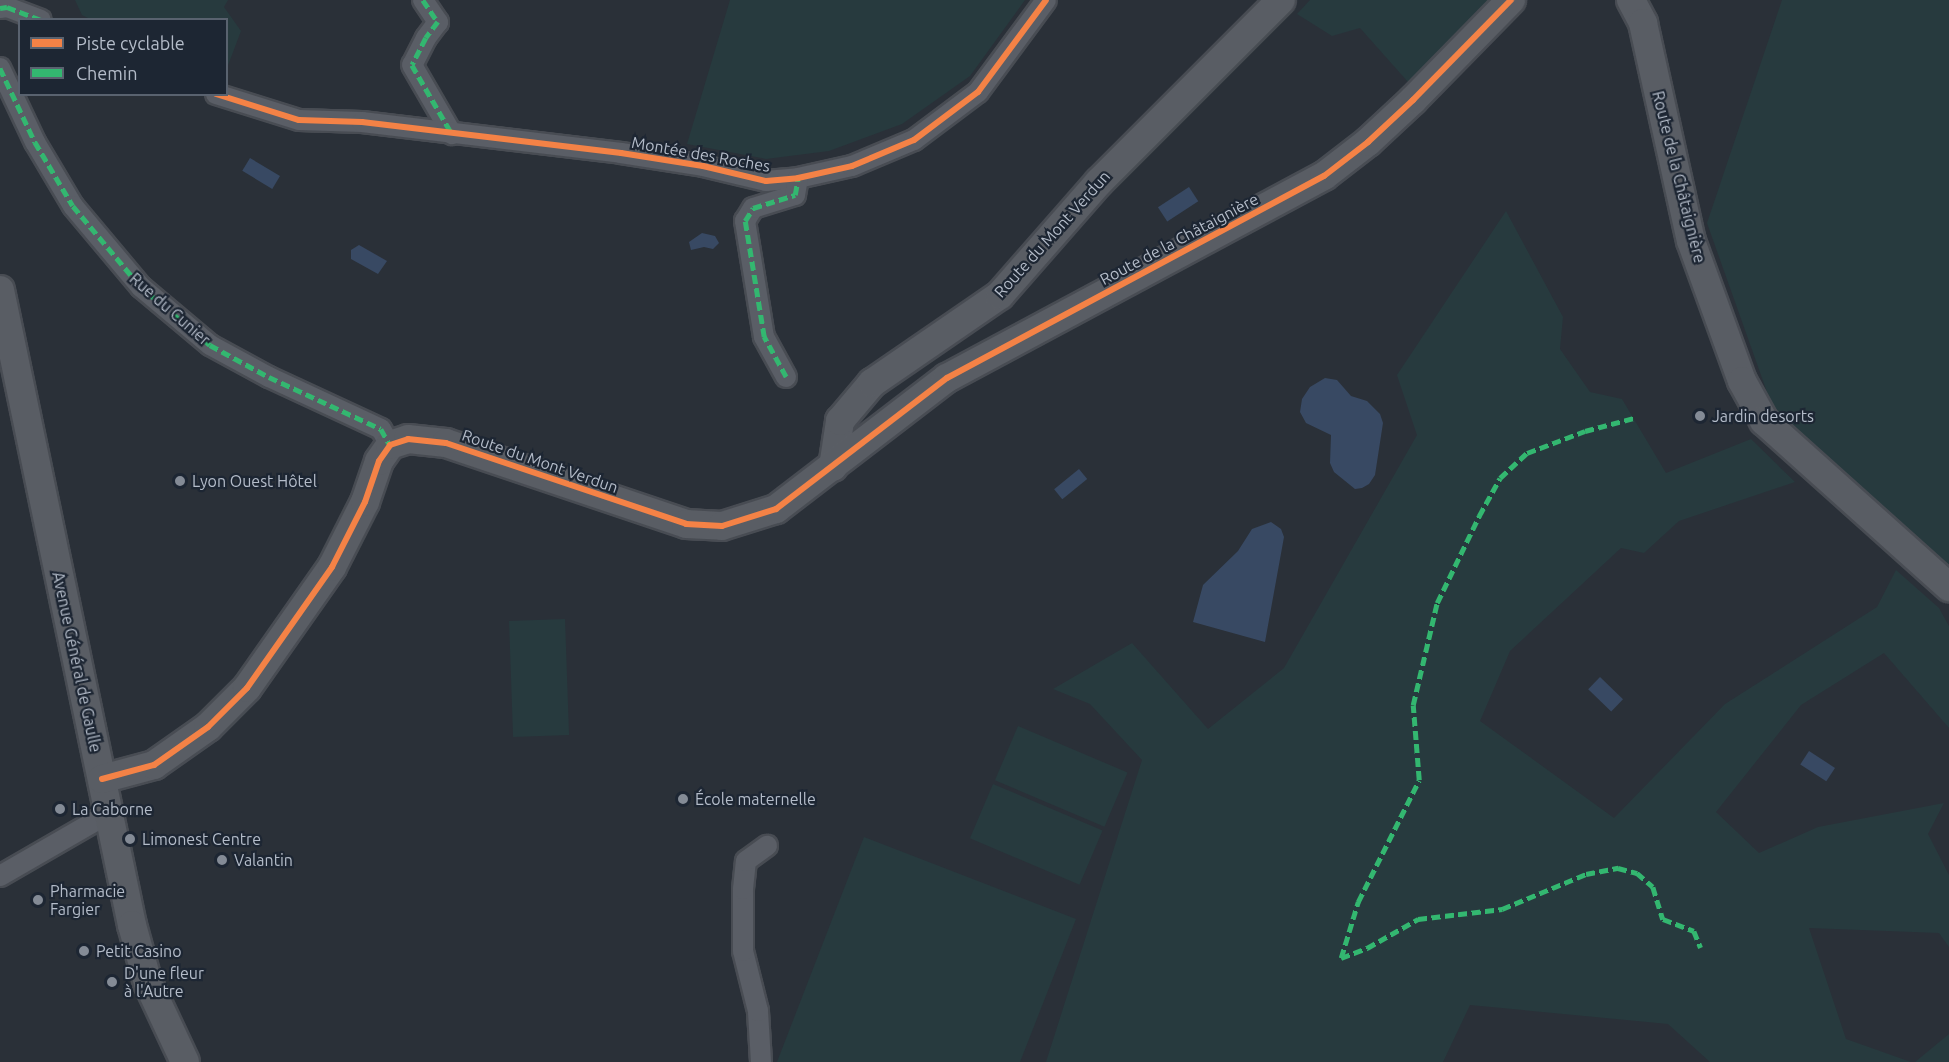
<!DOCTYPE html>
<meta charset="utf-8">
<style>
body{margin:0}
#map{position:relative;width:1949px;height:1062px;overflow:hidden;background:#2a3038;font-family:Ubuntu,sans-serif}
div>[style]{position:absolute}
.green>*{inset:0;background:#273a3e;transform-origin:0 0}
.water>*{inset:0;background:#384963;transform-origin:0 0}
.roads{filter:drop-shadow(2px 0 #484c53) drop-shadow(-2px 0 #484c53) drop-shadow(0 2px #484c53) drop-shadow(0 -2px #484c53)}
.street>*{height:20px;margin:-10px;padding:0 10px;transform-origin:10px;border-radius:10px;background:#5a5e66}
.secondary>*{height:28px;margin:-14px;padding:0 14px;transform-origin:14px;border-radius:14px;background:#595d64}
.quiet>*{height:4.5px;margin-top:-2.25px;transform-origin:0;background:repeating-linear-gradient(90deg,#33b770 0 9px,transparent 0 13.5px)}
.cycleway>*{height:6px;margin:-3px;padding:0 3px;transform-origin:3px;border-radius:3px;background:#f48246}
.dots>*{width:16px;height:16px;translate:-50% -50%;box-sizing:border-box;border:3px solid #1d2633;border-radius:50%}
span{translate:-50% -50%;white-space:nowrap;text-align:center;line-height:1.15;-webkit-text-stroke:4.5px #1d2633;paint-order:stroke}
.street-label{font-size:16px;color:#b4bcc9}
.poi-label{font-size:16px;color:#b4bcc9}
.left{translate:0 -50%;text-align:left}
.legend{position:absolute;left:18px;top:18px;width:210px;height:78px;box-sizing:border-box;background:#1d2633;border:2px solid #59626f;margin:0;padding:8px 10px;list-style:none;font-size:18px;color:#b4bcc9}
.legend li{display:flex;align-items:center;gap:12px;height:30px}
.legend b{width:30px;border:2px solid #59626f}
</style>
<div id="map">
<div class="green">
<i style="clip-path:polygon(75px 0,228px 0,224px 7px,241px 31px,227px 68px,226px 20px,90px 19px,82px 15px)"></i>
<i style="clip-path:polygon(730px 0,1025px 0,970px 76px,902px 124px,829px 151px,766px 159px,687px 144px)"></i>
<i style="clip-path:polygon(1310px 0,1490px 0,1408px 82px,1360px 28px,1332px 36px,1297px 14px)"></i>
<i style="clip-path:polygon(1782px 0,1949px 0,1949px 570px,1835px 470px,1772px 406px,1707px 223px)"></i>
<i style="clip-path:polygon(1506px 211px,1563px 317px,1560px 349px,1590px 392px,1622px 399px,1666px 473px,1751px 439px,1795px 482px,1679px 521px,1644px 553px,1621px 548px,1510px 651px,1480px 721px,1614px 818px,1725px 704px,1877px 607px,1896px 570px,1939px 608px,1949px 626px,1949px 728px,1884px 653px,1801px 705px,1716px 812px,1759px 853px,1818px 827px,1944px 803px,1928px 834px,1949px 875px,1949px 947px,1939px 933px,1809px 928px,1846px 1039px,1911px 1062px,1710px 1062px,1668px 1024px,1470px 1005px,1443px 1062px,1046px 1062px,1142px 760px,1090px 704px,1053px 689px,1132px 643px,1208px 729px,1284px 668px,1417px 435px,1397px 375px)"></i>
<i style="left:565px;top:619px;width:116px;height:56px;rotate:88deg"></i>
<i style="left:1018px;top:726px;width:119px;height:59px;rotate:23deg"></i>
<i style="left:993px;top:784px;width:119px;height:59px;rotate:23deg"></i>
<i style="clip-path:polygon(864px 837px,1076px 919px,1020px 1062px,777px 1062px)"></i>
<i style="clip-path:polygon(1949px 1034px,1949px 1062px,1915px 1062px)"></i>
</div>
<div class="water">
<i style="left:250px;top:158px;width:35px;height:15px;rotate:31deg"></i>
<i style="left:1189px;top:187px;width:17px;height:37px;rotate:57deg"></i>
<i style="clip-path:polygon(702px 233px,715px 236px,719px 243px,713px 249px,704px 247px,691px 250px,689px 242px)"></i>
<i style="clip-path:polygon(359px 245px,387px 261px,378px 274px,351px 259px,351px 250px)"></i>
<i style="clip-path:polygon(1325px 378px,1337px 380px,1351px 396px,1367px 401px,1380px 414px,1383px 423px,1375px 475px,1369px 484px,1362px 488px,1355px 489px,1334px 472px,1330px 463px,1331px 435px,1306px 423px,1300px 412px,1302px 399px,1310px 387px)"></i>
<i style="left:1079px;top:469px;width:13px;height:32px;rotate:51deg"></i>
<i style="clip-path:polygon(1271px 522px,1281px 529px,1284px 537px,1265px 642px,1193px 622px,1203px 585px,1238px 551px,1252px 529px)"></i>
<i style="left:1600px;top:677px;width:32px;height:17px;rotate:44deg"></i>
<i style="left:1809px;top:751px;width:31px;height:16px;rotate:33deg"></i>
</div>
<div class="roads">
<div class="street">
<i style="left:423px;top:0;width:27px;rotate:56deg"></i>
<i style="left:438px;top:22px;width:20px;rotate:127deg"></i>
<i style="left:426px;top:38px;width:30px;rotate:117deg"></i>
<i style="left:412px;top:65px;width:80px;rotate:59.9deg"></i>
<i style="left:0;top:8px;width:7px;rotate:-8deg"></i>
<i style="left:7px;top:7px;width:36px;rotate:21deg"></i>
<i style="left:0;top:68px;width:82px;rotate:64.7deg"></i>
<i style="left:35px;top:142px;width:74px;rotate:59.3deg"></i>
<i style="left:73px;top:206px;width:106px;rotate:50deg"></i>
<i style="left:141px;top:287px;width:90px;rotate:40deg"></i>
<i style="left:210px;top:345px;width:67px;rotate:28.5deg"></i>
<i style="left:269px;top:377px;width:123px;rotate:24.9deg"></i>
<i style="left:381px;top:429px;width:18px;rotate:61deg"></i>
<i style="left:216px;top:94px;width:87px;rotate:17.4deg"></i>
<i style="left:299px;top:120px;width:63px;rotate:1.8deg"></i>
<i style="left:362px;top:122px;width:261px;rotate:6.8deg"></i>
<i style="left:621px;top:153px;width:83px;rotate:9deg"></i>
<i style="left:703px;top:166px;width:65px;rotate:13.4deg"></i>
<i style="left:766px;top:181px;width:32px;rotate:-5deg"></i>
<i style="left:798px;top:178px;width:55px;rotate:-12.5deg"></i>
<i style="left:852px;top:166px;width:67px;rotate:-22.8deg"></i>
<i style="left:914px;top:140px;width:80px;rotate:-36.9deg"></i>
<i style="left:978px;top:92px;width:114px;rotate:-53.5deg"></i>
<i style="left:786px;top:377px;width:46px;rotate:-118.8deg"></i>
<i style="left:764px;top:337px;width:118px;rotate:-99.3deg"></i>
<i style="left:745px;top:221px;width:15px;rotate:-58deg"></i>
<i style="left:753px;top:208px;width:44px;rotate:-17.2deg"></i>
<i style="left:795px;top:195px;width:17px;rotate:-80deg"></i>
<i style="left:0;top:876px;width:126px;rotate:-30deg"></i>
<i style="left:761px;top:1062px;width:51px;rotate:-93.4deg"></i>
<i style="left:758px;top:1011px;width:62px;rotate:-104deg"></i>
<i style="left:743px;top:951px;width:62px;rotate:-90deg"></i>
<i style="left:743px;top:889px;width:28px;rotate:-84deg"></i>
<i style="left:746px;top:861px;width:26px;rotate:-36deg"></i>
</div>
<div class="secondary">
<i style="left:1631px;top:0;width:26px;rotate:62deg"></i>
<i style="left:1643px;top:23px;width:223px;rotate:77.6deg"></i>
<i style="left:1691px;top:241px;width:149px;rotate:70deg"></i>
<i style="left:1742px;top:381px;width:46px;rotate:61.2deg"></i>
<i style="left:1764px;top:421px;width:249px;rotate:41.9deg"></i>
<i style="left:0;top:290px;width:649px;rotate:78.26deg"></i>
<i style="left:132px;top:925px;width:60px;rotate:74.6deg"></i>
<i style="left:148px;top:983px;width:87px;rotate:64.9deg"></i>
<i style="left:833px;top:467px;width:47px;rotate:-81.3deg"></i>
<i style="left:840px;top:421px;width:50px;rotate:-49.9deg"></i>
<i style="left:872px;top:383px;width:155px;rotate:-34.5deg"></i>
<i style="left:1000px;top:295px;width:150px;rotate:-48.8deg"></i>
<i style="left:1099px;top:182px;width:257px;rotate:-45deg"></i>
<i style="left:102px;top:779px;width:54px;rotate:-15.1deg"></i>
<i style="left:154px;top:765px;width:66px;rotate:-35.1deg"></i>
<i style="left:208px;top:727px;width:55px;rotate:-45deg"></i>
<i style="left:247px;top:688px;width:148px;rotate:-54.9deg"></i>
<i style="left:332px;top:567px;width:73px;rotate:-63.1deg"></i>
<i style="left:365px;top:502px;width:43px;rotate:-71.1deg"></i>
<i style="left:379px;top:461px;width:19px;rotate:-55deg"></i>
<i style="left:390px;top:445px;width:19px;rotate:-18deg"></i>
<i style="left:408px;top:439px;width:38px;rotate:6deg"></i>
<i style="left:446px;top:443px;width:253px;rotate:18.6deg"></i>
<i style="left:686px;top:524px;width:36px;rotate:3deg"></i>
<i style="left:722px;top:526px;width:57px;rotate:-17.5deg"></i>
<i style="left:776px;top:509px;width:215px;rotate:-37.5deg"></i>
<i style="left:947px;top:378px;width:428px;rotate:-28.2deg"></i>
<i style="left:1324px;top:176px;width:56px;rotate:-37.7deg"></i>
<i style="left:1368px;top:142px;width:62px;rotate:-43deg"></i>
<i style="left:1413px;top:100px;width:140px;rotate:-45.6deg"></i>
</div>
</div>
<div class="quiet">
<i style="left:423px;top:0;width:27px;rotate:56deg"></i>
<i style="left:438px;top:22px;width:20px;rotate:127deg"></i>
<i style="left:426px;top:38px;width:30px;rotate:117deg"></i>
<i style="left:412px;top:65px;width:80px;rotate:59.9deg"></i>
<i style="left:0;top:8px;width:7px;rotate:-8deg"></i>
<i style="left:7px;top:7px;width:36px;rotate:21deg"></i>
<i style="left:0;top:68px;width:82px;rotate:64.7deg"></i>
<i style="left:35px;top:142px;width:74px;rotate:59.3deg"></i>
<i style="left:73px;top:206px;width:106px;rotate:50deg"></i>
<i style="left:141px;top:287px;width:90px;rotate:40deg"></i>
<i style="left:210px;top:345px;width:67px;rotate:28.5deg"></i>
<i style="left:269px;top:377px;width:123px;rotate:24.9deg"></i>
<i style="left:381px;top:429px;width:18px;rotate:61deg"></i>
<i style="left:786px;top:377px;width:46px;rotate:-118.8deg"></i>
<i style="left:764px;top:337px;width:118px;rotate:-99.3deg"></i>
<i style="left:745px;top:221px;width:15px;rotate:-58deg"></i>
<i style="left:753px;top:208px;width:44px;rotate:-17.2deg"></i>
<i style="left:795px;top:195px;width:17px;rotate:-80deg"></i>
<i style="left:1341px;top:958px;width:59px;rotate:-73.1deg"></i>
<i style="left:1358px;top:902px;width:136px;rotate:-63.4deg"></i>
<i style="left:1419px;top:780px;width:75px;rotate:-94.6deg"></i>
<i style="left:1413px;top:705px;width:105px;rotate:-76.8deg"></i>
<i style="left:1437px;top:603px;width:97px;rotate:-64.2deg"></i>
<i style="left:1479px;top:516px;width:43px;rotate:-61.1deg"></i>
<i style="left:1500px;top:478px;width:37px;rotate:-43deg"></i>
<i style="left:1527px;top:453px;width:62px;rotate:-20.8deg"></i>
<i style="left:1585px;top:431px;width:51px;rotate:-14.9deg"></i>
<i style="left:1341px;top:958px;width:28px;rotate:-21deg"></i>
<i style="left:1367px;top:948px;width:59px;rotate:-29.6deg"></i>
<i style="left:1418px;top:919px;width:85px;rotate:-6.8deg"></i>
<i style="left:1502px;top:909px;width:91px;rotate:-22.6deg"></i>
<i style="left:1586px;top:874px;width:33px;rotate:-11deg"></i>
<i style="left:1618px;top:868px;width:20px;rotate:15deg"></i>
<i style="left:1637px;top:873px;width:21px;rotate:41deg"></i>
<i style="left:1653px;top:887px;width:34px;rotate:73deg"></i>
<i style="left:1663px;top:919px;width:33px;rotate:21deg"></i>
<i style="left:1694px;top:931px;width:18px;rotate:68deg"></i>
</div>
<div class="cycleway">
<i style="left:216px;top:94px;width:87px;rotate:17.4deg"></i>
<i style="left:299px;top:120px;width:63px;rotate:1.8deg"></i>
<i style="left:362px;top:122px;width:261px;rotate:6.8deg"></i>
<i style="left:621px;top:153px;width:83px;rotate:9deg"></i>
<i style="left:703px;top:166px;width:65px;rotate:13.4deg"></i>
<i style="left:766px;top:181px;width:32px;rotate:-5deg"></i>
<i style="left:798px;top:178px;width:55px;rotate:-12.5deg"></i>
<i style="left:852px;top:166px;width:67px;rotate:-22.8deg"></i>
<i style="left:914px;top:140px;width:80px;rotate:-36.9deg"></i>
<i style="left:978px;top:92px;width:114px;rotate:-53.5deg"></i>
<i style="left:102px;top:779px;width:54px;rotate:-15.1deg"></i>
<i style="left:154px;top:765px;width:66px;rotate:-35.1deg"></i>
<i style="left:208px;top:727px;width:55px;rotate:-45deg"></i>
<i style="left:247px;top:688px;width:148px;rotate:-54.9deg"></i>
<i style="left:332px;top:567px;width:73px;rotate:-63.1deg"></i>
<i style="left:365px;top:502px;width:43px;rotate:-71.1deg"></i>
<i style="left:379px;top:461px;width:19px;rotate:-55deg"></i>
<i style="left:390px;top:445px;width:19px;rotate:-18deg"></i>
<i style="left:408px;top:439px;width:38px;rotate:6deg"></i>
<i style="left:446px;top:443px;width:253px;rotate:18.6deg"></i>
<i style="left:686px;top:524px;width:36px;rotate:3deg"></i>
<i style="left:722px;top:526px;width:57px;rotate:-17.5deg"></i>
<i style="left:776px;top:509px;width:215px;rotate:-37.5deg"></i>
<i style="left:947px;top:378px;width:428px;rotate:-28.2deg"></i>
<i style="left:1324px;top:176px;width:56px;rotate:-37.7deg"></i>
<i style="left:1368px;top:142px;width:62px;rotate:-43deg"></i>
<i style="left:1413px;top:100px;width:140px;rotate:-45.6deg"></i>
</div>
<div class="dots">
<i style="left:1700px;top:416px;background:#848b96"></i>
<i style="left:180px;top:481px;background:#848b96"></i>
<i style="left:683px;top:799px;background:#848b96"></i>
<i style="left:60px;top:809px;background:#848b96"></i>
<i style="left:130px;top:839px;background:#848b96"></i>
<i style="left:222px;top:860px;background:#848b96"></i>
<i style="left:38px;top:900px;background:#848b96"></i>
<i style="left:84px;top:951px;background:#848b96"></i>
<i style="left:112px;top:982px;background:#848b96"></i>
</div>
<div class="street-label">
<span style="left:701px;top:154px;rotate:10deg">Montée des Roches</span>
<span style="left:1679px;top:177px;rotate:76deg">Route de la Châtaignière</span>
<span style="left:1052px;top:234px;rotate:-48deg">Route du Mont Verdun</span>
<span style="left:1179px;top:239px;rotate:-28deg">Route de la Châtaignière</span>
<span style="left:170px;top:309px;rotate:41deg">Rue du Cunier</span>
<span style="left:540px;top:461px;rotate:19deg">Route du Mont Verdun</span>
<span style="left:77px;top:662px;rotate:78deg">Avenue Général de Gaulle</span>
</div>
<div class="poi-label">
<span class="left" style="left:1712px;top:416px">Jardin desorts</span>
<span class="left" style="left:192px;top:481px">Lyon Ouest Hôtel</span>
<span class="left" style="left:695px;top:799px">École maternelle</span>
<span class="left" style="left:72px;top:809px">La Caborne</span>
<span class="left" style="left:142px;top:839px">Limonest Centre</span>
<span class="left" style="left:234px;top:860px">Valantin</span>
<span class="left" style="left:50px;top:900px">Pharmacie<br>Fargier</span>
<span class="left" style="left:96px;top:951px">Petit Casino</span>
<span class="left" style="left:124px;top:982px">D'une fleur<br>à l'Autre</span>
</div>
<ul class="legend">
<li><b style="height:8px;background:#f48246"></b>Piste cyclable</li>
<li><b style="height:8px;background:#33b770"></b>Chemin</li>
</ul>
</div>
